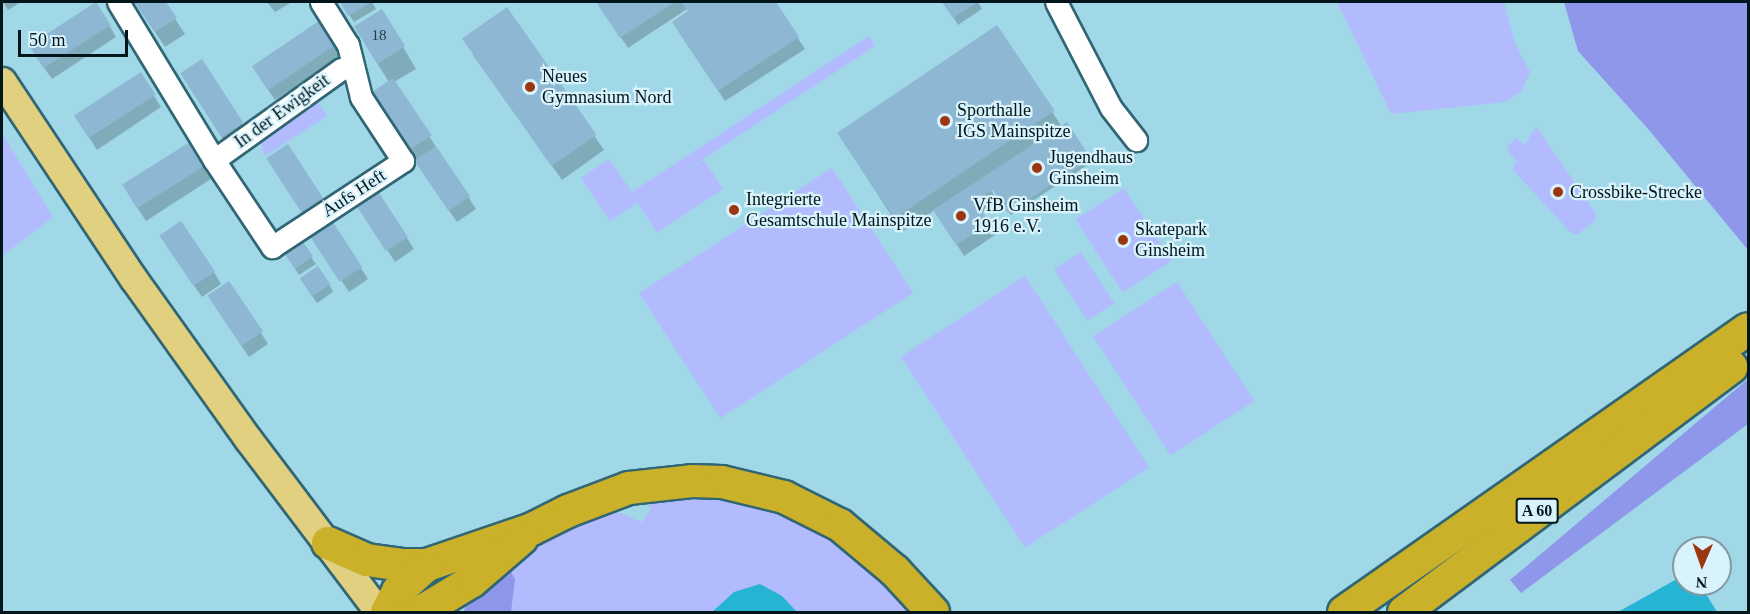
<!DOCTYPE html>
<style>
body{margin:0}
#map{position:relative;width:1750px;height:614px;overflow:hidden;background:#a1d8e8;font-family:Georgia,serif}
div>[style]{position:absolute}
.green>*{inset:0;background:#b1bbfd;transform-origin:0 0}
.forest>*{inset:0;background:#8e97e9}
.water>*{inset:0;background:#26b4d4}
.shadow>*{inset:0;background:#0003}
.building>*{inset:0;background:#8db7d3;transform-origin:0 0}
.roads{filter:drop-shadow(2px 0 #316674) drop-shadow(-2px 0 #316674) drop-shadow(0 2px #316674) drop-shadow(0 -2px #316674)}
.minor>*{height:21px;margin:-10.5px;padding:0 10.5px;transform-origin:10.5px;border-radius:10.5px;background:#fff}
.major>*{height:27px;margin:-13.5px;padding:0 13.5px;transform-origin:13.5px;border-radius:13.5px;background:#e0d07f}
.highway>*{height:32px;margin:-16px;padding:0 16px;transform-origin:16px;border-radius:16px;background:#cbb12a}
.dots>*{width:16px;height:16px;translate:-50% -50%;box-sizing:border-box;border:3px solid #d8f3fc;border-radius:50%}
span{translate:-50% -50%;white-space:nowrap;text-align:center;line-height:1.15;-webkit-text-stroke:4.5px #d8f3fc;paint-order:stroke}
.number-label{font-size:15px;color:#243e49}
.number-label span{-webkit-text-stroke-width:0}
.shield-label span{padding:2px 4px;background:#d8f3fc;border:2px solid;border-radius:4px;-webkit-text-stroke-width:0}
.shield-label{font-size:16px;color:#01151b;font-weight:700}
.poi-label{font-size:18px;color:#01151b}
.left{translate:0 -50%;text-align:left}
.street-label{font-size:18px;color:#01151b}
.frame{position:absolute;inset:0;border:3px solid #01151b;pointer-events:none}
.north{position:absolute;left:1672px;top:536px;width:60px;height:60px;box-sizing:border-box;background:#d8f3fc;border:2px solid #829aa2;border-radius:50%;rotate:182deg;font-size:16px;font-weight:700;line-height:24px;text-align:center;color:#01151b}
.north::after{content:'';display:block;margin:auto;width:21px;height:27px;background:#9c3612;clip-path:polygon(50% 0,100% 100%,50% 72%,0 100%)}
.scale{position:absolute;left:18px;top:30px;width:110px;height:27px;box-sizing:border-box;border:3px solid #01151b;border-top:0;padding-left:8px;font-size:18px;line-height:21px;white-space:nowrap;color:#01151b;-webkit-text-stroke:4px #d8f3fc;paint-order:stroke}
</style>
<div id="map">
<div class="green">
<i style="clip-path:polygon(1337px 2px,1504px 2px,1515px 43px,1530px 72px,1521px 92px,1505px 102px,1391px 114px)"></i>
<i style="clip-path:polygon(869px 36px,875px 46px,610px 221px,581px 178px,609px 159px,632px 192px)"></i>
<i style="clip-path:polygon(315px 97px,327px 116px,265px 156px,258px 136px)"></i>
<i style="clip-path:polygon(1536px 126px,1595px 212px,1596px 220px,1578px 234px,1572px 234px,1512px 169px,1517px 162px,1508px 152px,1508px 147px,1516px 137px,1525px 145px)"></i>
<i style="clip-path:polygon(2px 133px,53px 217px,2px 256px)"></i>
<i style="left:704px;top:160px;width:35px;height:79px;rotate:57deg"></i>
<i style="left:832px;top:168px;width:149px;height:230px;rotate:57deg"></i>
<i style="left:1124px;top:188px;width:87px;height:58px;rotate:57deg"></i>
<i style="left:1081px;top:252px;width:61px;height:32px;rotate:57deg"></i>
<i style="left:1025px;top:276px;width:228px;height:148px;rotate:57deg"></i>
<i style="left:1177px;top:282px;width:142px;height:100px;rotate:57deg"></i>
<i style="clip-path:polygon(725px 493px,790px 516px,849px 552px,897px 592px,914px 612px,511px 612px,508px 567px,560px 530px,613px 510px,642px 522px,650px 511px,649px 505px,653px 499px)"></i>
</div>
<div class="forest">
<i style="clip-path:polygon(1564px 2px,1748px 2px,1748px 250px,1649px 130px,1578px 51px)"></i>
<i style="clip-path:polygon(1748px 379px,1748px 424px,1521px 593px,1510px 580px)"></i>
<i style="clip-path:polygon(508px 567px,515px 579px,511px 612px,463px 612px,469px 600px)"></i>
</div>
<div class="water">
<i style="clip-path:polygon(1684px 575px,1684px 584px,1700px 584px,1717px 612px,1618px 612px)"></i>
<i style="clip-path:polygon(760px 584px,782px 596px,797px 612px,712px 612px,734px 592px)"></i>
</div>
<div class="shadow">
<i style="clip-path:polygon(3px 2px,21px 2px,8px 10px)"></i>
<i style="clip-path:polygon(135px 2px,164px 2px,185px 34px,165px 47px)"></i>
<i style="clip-path:polygon(267px 2px,292px 2px,275px 12px)"></i>
<i style="clip-path:polygon(341px 2px,372px 2px,376px 9px,354px 22px)"></i>
<i style="clip-path:polygon(597px 2px,774px 2px,805px 49px,725px 101px,680px 34px,689px 12px,687px 9px,628px 48px)"></i>
<i style="clip-path:polygon(944px 2px,978px 2px,982px 9px,958px 25px)"></i>
<i style="clip-path:polygon(507px 9px,604px 150px,562px 180px,473px 55px)"></i>
<i style="clip-path:polygon(382px 11px,416px 69px,394px 82px,476px 209px,457px 222px,377px 107px,389px 82px,368px 49px)"></i>
<i style="clip-path:polygon(109px 25px,116px 37px,52px 79px,37px 58px)"></i>
<i style="clip-path:polygon(997px 27px,1062px 127px,1067px 124px,1092px 162px,1011px 215px,992px 186px,990px 188px,998px 202px,981px 213px,995px 235px,964px 256px,935px 210px,902px 232px,847px 147px)"></i>
<i style="clip-path:polygon(334px 46px,340px 57px,275px 100px,260px 78px)"></i>
<i style="clip-path:polygon(188px 85px,241px 123px,248px 135px,228px 147px)"></i>
<i style="clip-path:polygon(154px 96px,161px 107px,97px 150px,83px 128px)"></i>
<i style="clip-path:polygon(189px 145px,211px 179px,146px 221px,131px 198px)"></i>
<i style="clip-path:polygon(374px 187px,414px 249px,395px 262px,362px 211px)"></i>
<i style="clip-path:polygon(327px 216px,368px 279px,349px 292px,316px 242px)"></i>
<i style="clip-path:polygon(168px 248px,214px 272px,221px 284px,202px 297px)"></i>
<i style="clip-path:polygon(311px 257px,316px 264px,299px 275px,289px 259px)"></i>
<i style="clip-path:polygon(329px 284px,333px 292px,317px 303px,306px 287px)"></i>
<i style="clip-path:polygon(216px 308px,261px 333px,268px 344px,249px 357px)"></i>
</div>
<div class="building">
<i style="left:96px;top:2px;width:27px;height:80px;rotate:57deg"></i>
<i style="clip-path:polygon(134px 2px,166px 2px,177px 18px,155px 32px)"></i>
<i style="clip-path:polygon(340px 2px,372px 2px,348px 16px)"></i>
<i style="clip-path:polygon(596px 2px,675px 2px,620px 38px)"></i>
<i style="clip-path:polygon(681px 2px,776px 2px,799px 37px,718px 91px,672px 22px,688px 11px)"></i>
<i style="clip-path:polygon(942px 2px,978px 2px,953px 18px)"></i>
<i style="left:507px;top:7px;width:156px;height:55px;rotate:55deg"></i>
<i style="left:382px;top:9px;width:44px;height:33px;rotate:58deg"></i>
<i style="left:319px;top:21px;width:29px;height:81px;rotate:56deg"></i>
<i style="left:997px;top:25px;width:103px;height:193px;rotate:56deg"></i>
<i style="left:202px;top:59px;width:76px;height:26px;rotate:57deg"></i>
<i style="left:141px;top:72px;width:27px;height:80px;rotate:57deg"></i>
<i style="left:393px;top:78px;width:69px;height:30px;rotate:56deg"></i>
<i style="clip-path:polygon(1067px 122px,1091px 159px,1008px 213px,993px 190px,975px 201px,990px 223px,956px 245px,933px 210px)"></i>
<i style="left:190px;top:142px;width:28px;height:80px;rotate:58deg"></i>
<i style="left:288px;top:144px;width:68px;height:26px;rotate:57deg"></i>
<i style="left:436px;top:146px;width:61px;height:26px;rotate:56deg"></i>
<i style="left:374px;top:185px;width:62px;height:26px;rotate:57deg"></i>
<i style="left:329px;top:216px;width:61px;height:27px;rotate:57deg"></i>
<i style="left:181px;top:221px;width:61px;height:26px;rotate:56deg"></i>
<i style="left:301px;top:239px;width:21px;height:22px;rotate:55deg"></i>
<i style="left:318px;top:266px;width:22px;height:22px;rotate:56deg"></i>
<i style="left:229px;top:281px;width:61px;height:26px;rotate:56deg"></i>
</div>
<div class="roads">
<div class="minor">
<i style="left:118px;top:2px;width:185px;rotate:58.7deg"></i>
<i style="left:214px;top:160px;width:105px;rotate:56.3deg"></i>
<i style="left:272px;top:247px;width:157px;rotate:-33.3deg"></i>
<i style="left:403px;top:161px;width:77px;rotate:-123.3deg"></i>
<i style="left:361px;top:97px;width:54px;rotate:-104deg"></i>
<i style="left:348px;top:45px;width:51px;rotate:-122.1deg"></i>
<i style="left:1056px;top:2px;width:119px;rotate:62.6deg"></i>
<i style="left:1111px;top:108px;width:41px;rotate:52deg"></i>
<i style="left:214px;top:160px;width:156px;rotate:-35.6deg"></i>
<i style="left:341px;top:69px;width:11px;rotate:-10deg"></i>
</div>
<div class="major">
<i style="left:2px;top:81px;width:237px;rotate:56.4deg"></i>
<i style="left:133px;top:278px;width:198px;rotate:54.5deg"></i>
<i style="left:248px;top:439px;width:217px;rotate:52.9deg"></i>
</div>
<div class="highway">
<i style="left:328px;top:543px;width:43px;rotate:23.6deg"></i>
<i style="left:367px;top:560px;width:35px;rotate:8deg"></i>
<i style="left:402px;top:565px;width:25px"></i>
<i style="left:427px;top:565px;width:111px;rotate:-18.9deg"></i>
<i style="left:532px;top:529px;width:40px;rotate:-26.6deg"></i>
<i style="left:568px;top:511px;width:65px;rotate:-20.7deg"></i>
<i style="left:629px;top:488px;width:63px;rotate:-6.3deg"></i>
<i style="left:692px;top:481px;width:30px;rotate:2deg"></i>
<i style="left:722px;top:482px;width:64px;rotate:13.6deg"></i>
<i style="left:784px;top:497px;width:63px;rotate:26.6deg"></i>
<i style="left:840px;top:525px;width:72px;rotate:39.9deg"></i>
<i style="left:895px;top:571px;width:56px;rotate:47.2deg"></i>
<i style="left:387px;top:612px;width:24px;rotate:-62deg"></i>
<i style="left:398px;top:591px;width:39px;rotate:-42deg"></i>
<i style="left:421px;top:612px;width:60px;rotate:-31.3deg"></i>
<i style="left:472px;top:581px;width:65px;rotate:-40.6deg"></i>
<i style="left:1344px;top:612px;width:493px;rotate:-35deg"></i>
<i style="left:1404px;top:612px;width:409px;rotate:-36.8deg"></i>
</div>
</div>
<div class="dots">
<i style="left:530px;top:87px;background:#9c3612"></i>
<i style="left:945px;top:121px;background:#9c3612"></i>
<i style="left:1037px;top:168px;background:#9c3612"></i>
<i style="left:1558px;top:192px;background:#9c3612"></i>
<i style="left:734px;top:210px;background:#9c3612"></i>
<i style="left:961px;top:216px;background:#9c3612"></i>
<i style="left:1123px;top:240px;background:#9c3612"></i>
</div>
<div class="number-label">
<span style="left:379px;top:36px">18</span>
</div>
<div class="shield-label">
<span style="left:1537px;top:511px">A 60</span>
</div>
<div class="poi-label">
<span class="left" style="left:542px;top:87px">Neues<br>Gymnasium Nord</span>
<span class="left" style="left:957px;top:121px">Sporthalle<br>IGS Mainspitze</span>
<span class="left" style="left:1049px;top:168px">Jugendhaus<br>Ginsheim</span>
<span class="left" style="left:1570px;top:192px">Crossbike-Strecke</span>
<span class="left" style="left:746px;top:210px">Integrierte<br>Gesamtschule Mainspitze</span>
<span class="left" style="left:973px;top:216px">VfB Ginsheim<br>1916 e.V.</span>
<span class="left" style="left:1135px;top:240px">Skatepark<br>Ginsheim</span>
</div>
<div class="street-label">
<span style="left:282px;top:111px;rotate:-36deg">In der Ewigkeit</span>
<span style="left:354px;top:193px;rotate:-33deg">Aufs Heft</span>
</div>
<div class="frame"></div>
<div class="north">N</div>
<div class="scale">50 m</div>
</div>
